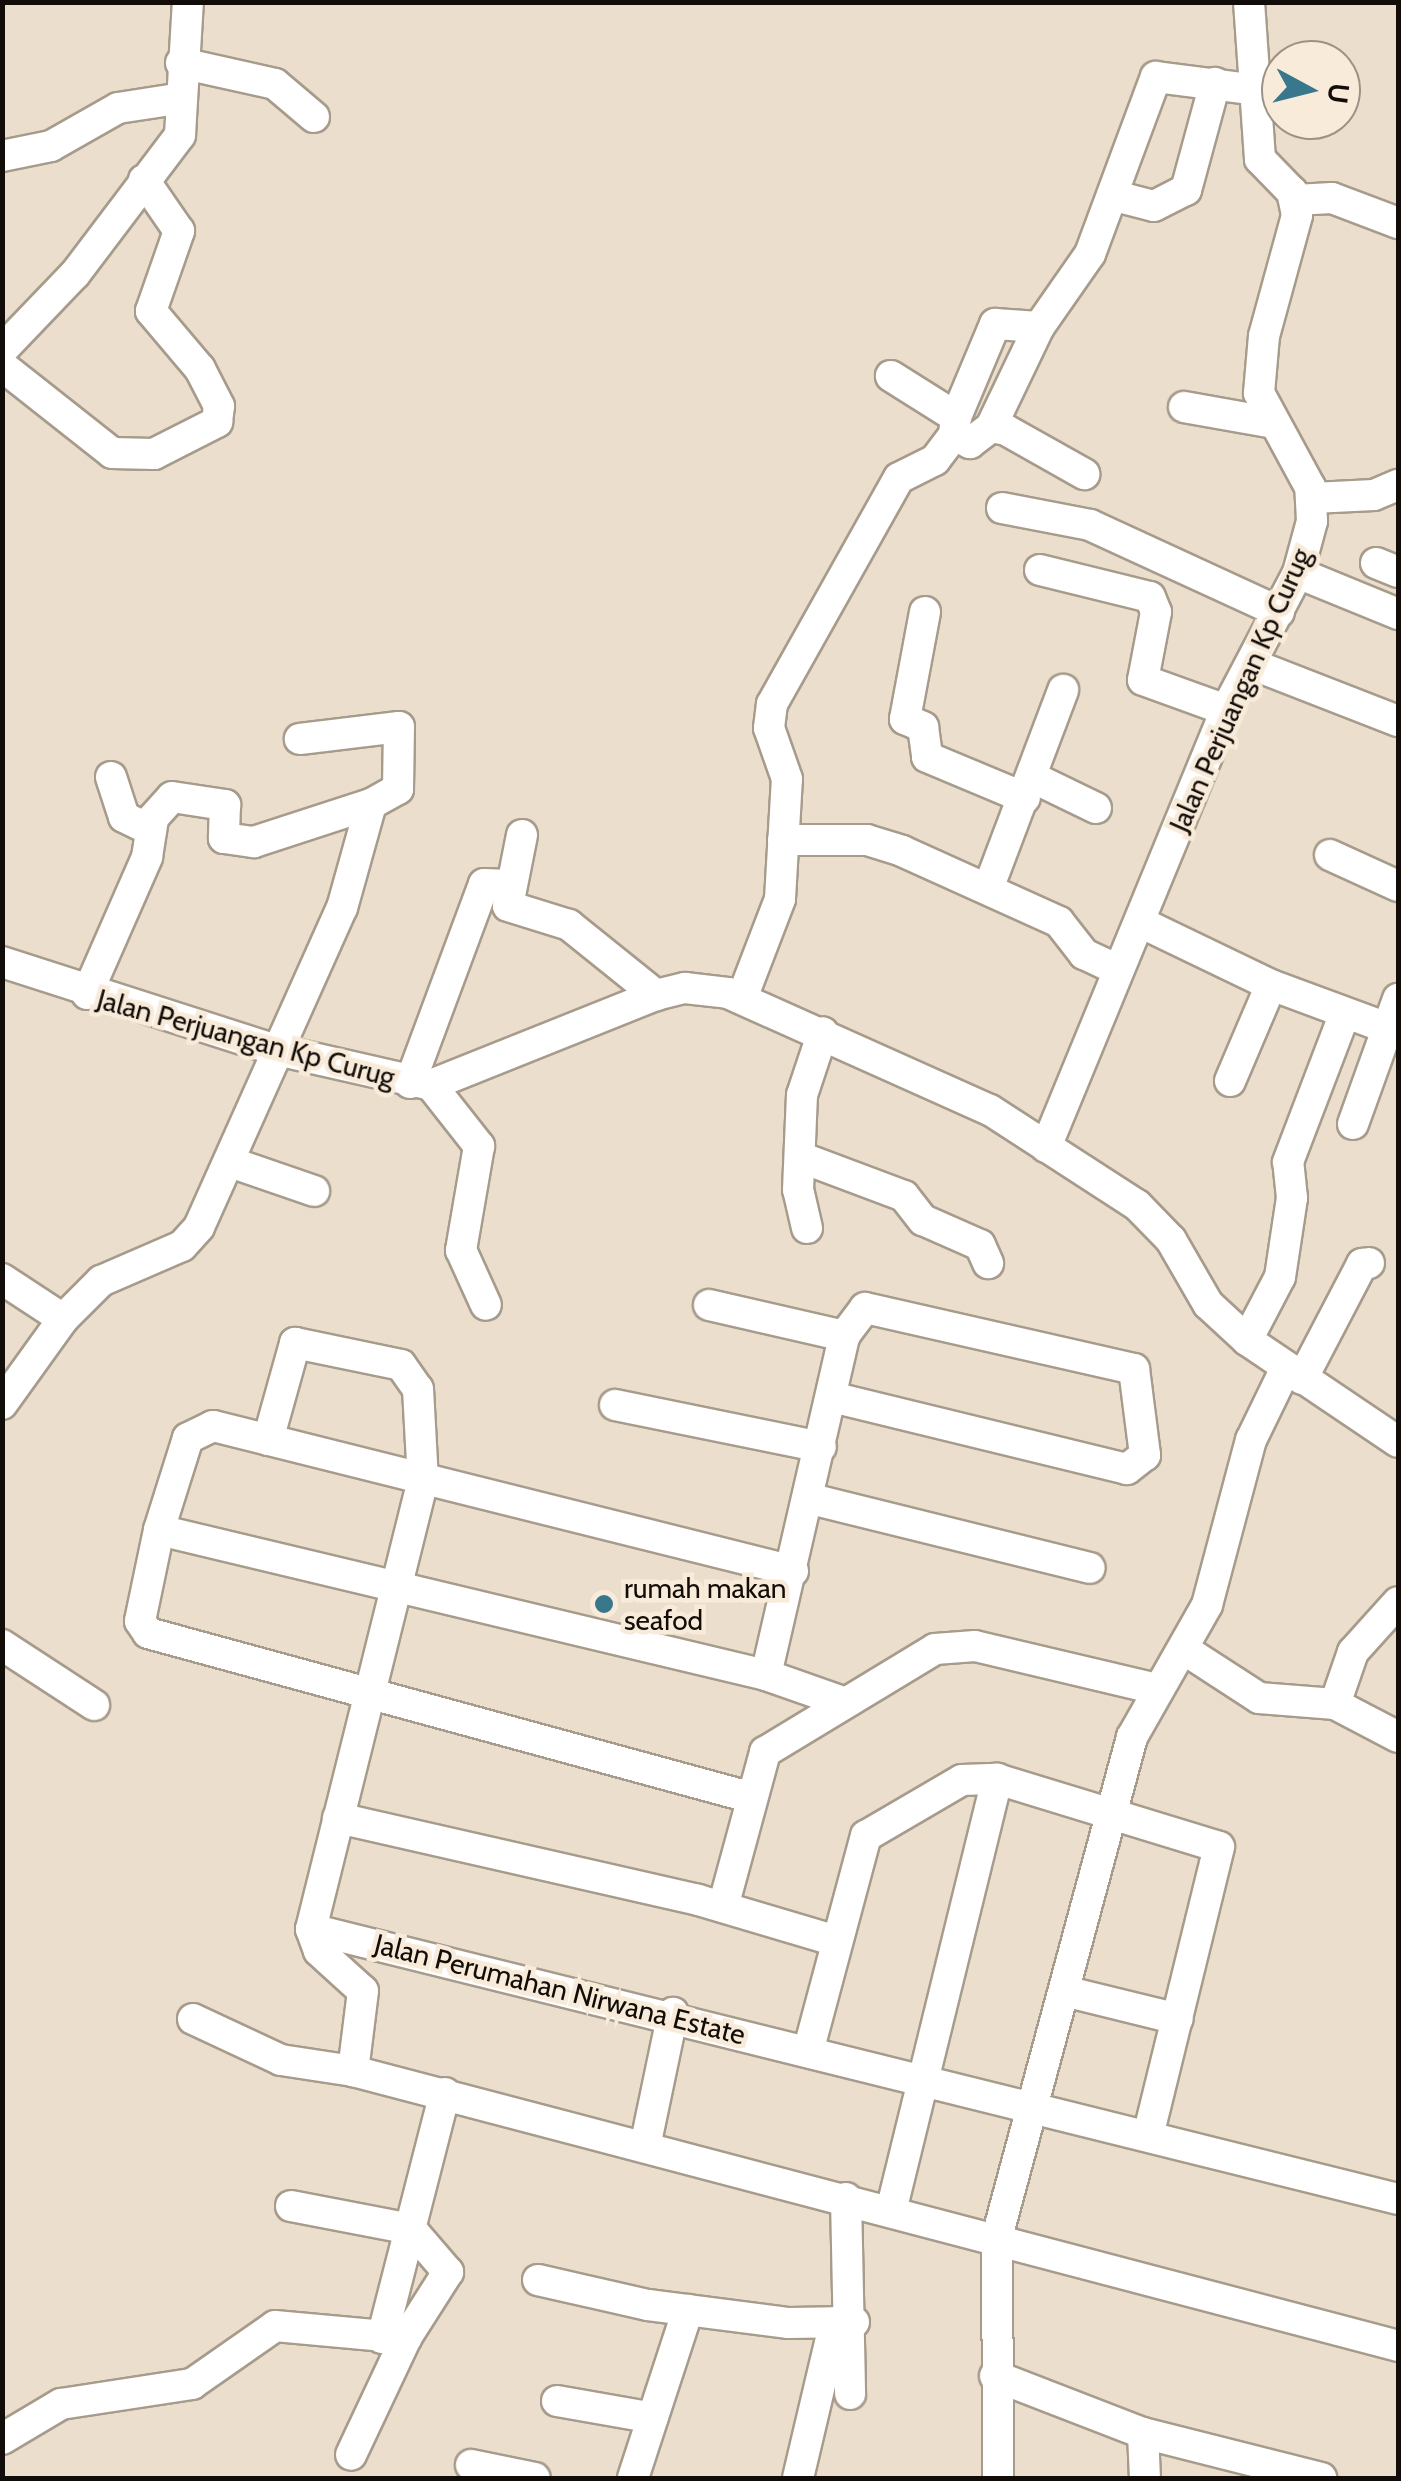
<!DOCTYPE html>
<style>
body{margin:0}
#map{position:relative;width:1401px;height:2481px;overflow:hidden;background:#ebdecd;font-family:Cabin,sans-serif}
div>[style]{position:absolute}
.roads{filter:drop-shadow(2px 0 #a79b8b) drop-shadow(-2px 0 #a79b8b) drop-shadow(0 2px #a79b8b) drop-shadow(0 -2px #a79b8b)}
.minor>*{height:30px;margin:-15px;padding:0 15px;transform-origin:15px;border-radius:15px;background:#fff}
.dots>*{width:28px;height:28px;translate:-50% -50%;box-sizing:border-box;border:5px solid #f9ebda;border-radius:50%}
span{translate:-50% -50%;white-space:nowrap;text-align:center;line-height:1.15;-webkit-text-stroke:9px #f9ebda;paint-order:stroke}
.street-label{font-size:28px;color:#120d08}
.poi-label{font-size:28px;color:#120d08}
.left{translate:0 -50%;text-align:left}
.frame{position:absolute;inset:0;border:5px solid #120d08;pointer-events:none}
.north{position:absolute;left:1261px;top:40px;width:100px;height:100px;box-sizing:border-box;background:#f9ebda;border:2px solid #9d9286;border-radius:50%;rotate:97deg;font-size:28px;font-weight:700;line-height:40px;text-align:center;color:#120d08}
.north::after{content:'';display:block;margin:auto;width:35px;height:45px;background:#39778d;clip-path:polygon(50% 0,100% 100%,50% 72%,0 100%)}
</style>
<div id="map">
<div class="roads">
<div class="minor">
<i style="left:181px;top:63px;width:96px;rotate:12.6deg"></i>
<i style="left:275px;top:84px;width:51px;rotate:40.2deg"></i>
<i style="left:2px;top:156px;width:50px;rotate:-11.5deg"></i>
<i style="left:51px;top:146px;width:77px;rotate:-29.6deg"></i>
<i style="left:118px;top:108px;width:60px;rotate:-8.7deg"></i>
<i style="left:1115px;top:196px;width:40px;rotate:14.4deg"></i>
<i style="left:1154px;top:206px;width:36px;rotate:-27deg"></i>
<i style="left:1186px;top:190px;width:111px;rotate:-74.8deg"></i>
<i style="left:1295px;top:200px;width:37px;rotate:-3deg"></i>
<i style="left:1332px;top:198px;width:71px;rotate:20.7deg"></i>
<i style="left:2px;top:350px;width:105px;rotate:-46.2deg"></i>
<i style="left:75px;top:274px;width:174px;rotate:-52.9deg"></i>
<i style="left:180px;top:135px;width:133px;rotate:-86.6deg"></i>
<i style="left:2px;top:366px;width:140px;rotate:38.3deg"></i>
<i style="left:112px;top:453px;width:42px;rotate:1.4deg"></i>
<i style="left:154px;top:454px;width:71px;rotate:-26.9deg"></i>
<i style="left:217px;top:422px;width:16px;rotate:-83deg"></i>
<i style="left:219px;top:406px;width:42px;rotate:-117.2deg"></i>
<i style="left:200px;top:369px;width:76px;rotate:-130.2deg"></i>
<i style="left:151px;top:311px;width:85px;rotate:-70.7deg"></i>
<i style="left:179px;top:231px;width:62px;rotate:-124.5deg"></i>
<i style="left:1184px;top:407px;width:85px;rotate:10.1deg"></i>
<i style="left:956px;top:417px;width:101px;rotate:-67.2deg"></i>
<i style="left:995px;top:324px;width:44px;rotate:3.9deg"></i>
<i style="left:1039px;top:327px;width:89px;rotate:-55.1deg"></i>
<i style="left:1090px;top:254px;width:189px;rotate:-69.6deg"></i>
<i style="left:1156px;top:77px;width:102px;rotate:7.3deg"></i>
<i style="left:991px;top:427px;width:111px;rotate:-64.4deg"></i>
<i style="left:954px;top:435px;width:18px;rotate:27deg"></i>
<i style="left:970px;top:443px;width:26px;rotate:-37deg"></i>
<i style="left:991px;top:427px;width:15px;rotate:11deg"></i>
<i style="left:1006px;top:430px;width:90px;rotate:29.4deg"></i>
<i style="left:1313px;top:498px;width:61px;rotate:-2.8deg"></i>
<i style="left:1374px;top:495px;width:26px;rotate:-23deg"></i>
<i style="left:1002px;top:508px;width:90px;rotate:10.9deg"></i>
<i style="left:1090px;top:525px;width:208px;rotate:24.7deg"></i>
<i style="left:1376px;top:563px;width:24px;rotate:22deg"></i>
<i style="left:1040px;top:570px;width:113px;rotate:13.8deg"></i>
<i style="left:1150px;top:597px;width:16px;rotate:68deg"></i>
<i style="left:1156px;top:612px;width:69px;rotate:100.8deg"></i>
<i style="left:1143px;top:680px;width:88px;rotate:19.9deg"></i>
<i style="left:1298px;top:573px;width:108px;rotate:22.3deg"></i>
<i style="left:925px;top:612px;width:109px;rotate:100.6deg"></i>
<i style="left:905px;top:719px;width:20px;rotate:24deg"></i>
<i style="left:923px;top:727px;width:30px;rotate:82deg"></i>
<i style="left:927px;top:757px;width:106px;rotate:22.7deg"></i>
<i style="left:1254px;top:665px;width:155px;rotate:21.3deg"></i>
<i style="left:111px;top:777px;width:42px;rotate:72deg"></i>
<i style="left:124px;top:817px;width:30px;rotate:26deg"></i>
<i style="left:1032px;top:777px;width:71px;rotate:25.8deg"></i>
<i style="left:522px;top:835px;width:72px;rotate:101.2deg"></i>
<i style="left:508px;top:906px;width:64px;rotate:17.3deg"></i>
<i style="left:569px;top:925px;width:112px;rotate:38.8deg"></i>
<i style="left:783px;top:840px;width:84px"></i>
<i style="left:867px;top:840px;width:37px;rotate:17deg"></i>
<i style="left:902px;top:851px;width:172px;rotate:24.3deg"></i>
<i style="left:1059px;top:922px;width:41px;rotate:52deg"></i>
<i style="left:1084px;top:954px;width:38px;rotate:25deg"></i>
<i style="left:1330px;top:855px;width:75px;rotate:24.5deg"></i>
<i style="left:988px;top:889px;width:213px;rotate:-69.3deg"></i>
<i style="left:1142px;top:923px;width:143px;rotate:25.7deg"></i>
<i style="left:1271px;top:985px;width:135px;rotate:20.3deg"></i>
<i style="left:2px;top:962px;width:285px;rotate:17.8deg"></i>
<i style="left:273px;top:1049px;width:162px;rotate:12.8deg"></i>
<i style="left:431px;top:1085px;width:242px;rotate:-21.8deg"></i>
<i style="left:656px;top:995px;width:30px;rotate:-14deg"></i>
<i style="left:685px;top:988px;width:43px;rotate:6.6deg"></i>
<i style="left:728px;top:993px;width:287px;rotate:24.1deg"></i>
<i style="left:990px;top:1110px;width:175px;rotate:32.9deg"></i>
<i style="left:1137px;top:1205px;width:49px;rotate:45.8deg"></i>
<i style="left:1171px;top:1240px;width:74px;rotate:60deg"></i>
<i style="left:1208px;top:1304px;width:53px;rotate:42.7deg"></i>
<i style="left:1247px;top:1340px;width:182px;rotate:34deg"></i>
<i style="left:87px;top:994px;width:150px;rotate:-66.3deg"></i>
<i style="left:147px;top:857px;width:39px;rotate:-81deg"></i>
<i style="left:153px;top:818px;width:28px;rotate:-48deg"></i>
<i style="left:172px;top:797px;width:54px;rotate:8.6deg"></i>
<i style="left:225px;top:805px;width:33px;rotate:92deg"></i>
<i style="left:224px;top:838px;width:30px;rotate:8deg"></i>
<i style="left:254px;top:842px;width:123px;rotate:-18deg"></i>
<i style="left:742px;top:998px;width:106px;rotate:-69deg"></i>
<i style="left:780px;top:899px;width:120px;rotate:-86.7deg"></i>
<i style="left:787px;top:779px;width:54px;rotate:-109.4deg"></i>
<i style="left:769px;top:728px;width:24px;rotate:-83deg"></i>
<i style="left:772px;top:704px;width:259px;rotate:-60.7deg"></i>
<i style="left:899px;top:478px;width:40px;rotate:-26.6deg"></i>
<i style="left:935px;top:460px;width:31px;rotate:-53deg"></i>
<i style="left:954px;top:435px;width:18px;rotate:-84deg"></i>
<i style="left:956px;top:417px;width:77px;rotate:-147.8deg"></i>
<i style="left:1230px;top:1081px;width:104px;rotate:-66.9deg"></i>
<i style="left:410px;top:1083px;width:212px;rotate:-69.6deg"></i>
<i style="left:484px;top:884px;width:25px;rotate:2deg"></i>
<i style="left:431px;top:1085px;width:78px;rotate:51.8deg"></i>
<i style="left:479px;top:1146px;width:106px;rotate:99.8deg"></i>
<i style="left:461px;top:1250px;width:60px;rotate:65.6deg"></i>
<i style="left:1353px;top:1124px;width:133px;rotate:-70.2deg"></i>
<i style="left:1046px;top:1147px;width:473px;rotate:-67.6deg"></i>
<i style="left:1226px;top:710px;width:155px;rotate:-62.3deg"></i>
<i style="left:1298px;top:573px;width:54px;rotate:-74.9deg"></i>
<i style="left:1312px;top:521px;width:34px;rotate:-93deg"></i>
<i style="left:1310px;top:487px;width:107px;rotate:-118.5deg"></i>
<i style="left:1259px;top:393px;width:57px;rotate:-85deg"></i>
<i style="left:1264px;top:336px;width:125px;rotate:-74.7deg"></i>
<i style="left:1297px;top:215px;width:24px;rotate:-102deg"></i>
<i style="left:1292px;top:192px;width:46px;rotate:-134.1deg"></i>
<i style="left:1260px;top:159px;width:157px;rotate:-94deg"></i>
<i style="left:800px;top:1157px;width:111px;rotate:20.6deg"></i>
<i style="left:904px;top:1196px;width:31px;rotate:52deg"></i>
<i style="left:923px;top:1220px;width:62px;rotate:23.7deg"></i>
<i style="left:980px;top:1245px;width:20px;rotate:66deg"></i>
<i style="left:230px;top:1162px;width:89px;rotate:19deg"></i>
<i style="left:807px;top:1228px;width:39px;rotate:-103deg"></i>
<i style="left:798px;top:1190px;width:95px;rotate:-87.6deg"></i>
<i style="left:802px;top:1095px;width:66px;rotate:-71.6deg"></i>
<i style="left:2px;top:1279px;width:73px;rotate:33.3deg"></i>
<i style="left:709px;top:1305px;width:139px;rotate:12.9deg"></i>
<i style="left:1247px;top:1340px;width:71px;rotate:-62.4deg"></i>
<i style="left:1280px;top:1277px;width:80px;rotate:-81.4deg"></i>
<i style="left:1292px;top:1198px;width:36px;rotate:-96deg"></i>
<i style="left:1288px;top:1162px;width:157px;rotate:-69.1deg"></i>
<i style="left:1302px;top:1379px;width:130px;rotate:-62.4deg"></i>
<i style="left:1362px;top:1264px;width:7px;rotate:-8deg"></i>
<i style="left:2px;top:1404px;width:105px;rotate:-54.3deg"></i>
<i style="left:63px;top:1319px;width:54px;rotate:-45deg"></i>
<i style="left:101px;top:1281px;width:88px;rotate:-23.4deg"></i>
<i style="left:182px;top:1246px;width:25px;rotate:-48deg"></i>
<i style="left:199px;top:1227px;width:350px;rotate:-65.9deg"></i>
<i style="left:342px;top:908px;width:108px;rotate:-74.4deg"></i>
<i style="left:371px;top:804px;width:31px;rotate:-29deg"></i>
<i style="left:398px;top:789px;width:62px;rotate:-89.1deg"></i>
<i style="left:399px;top:727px;width:100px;rotate:173.1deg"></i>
<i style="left:615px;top:1405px;width:210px;rotate:11.5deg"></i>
<i style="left:268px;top:1440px;width:101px;rotate:-74.4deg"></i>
<i style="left:295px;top:1343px;width:108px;rotate:11.7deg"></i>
<i style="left:401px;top:1365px;width:29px;rotate:55deg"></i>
<i style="left:418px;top:1389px;width:91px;rotate:86.9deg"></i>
<i style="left:423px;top:1480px;width:463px;rotate:104deg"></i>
<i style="left:311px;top:1929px;width:23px;rotate:70deg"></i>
<i style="left:319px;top:1951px;width:59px;rotate:42.3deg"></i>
<i style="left:363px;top:1991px;width:81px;rotate:97.1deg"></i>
<i style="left:353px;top:2071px;width:1081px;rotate:14.74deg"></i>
<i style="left:811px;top:1499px;width:287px;rotate:13.9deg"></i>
<i style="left:159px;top:1530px;width:93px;rotate:101.8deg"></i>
<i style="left:140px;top:1621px;width:14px;rotate:56deg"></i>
<i style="left:148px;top:1633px;width:623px;rotate:15.26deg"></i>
<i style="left:793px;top:1571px;width:598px;rotate:-165.96deg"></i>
<i style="left:213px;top:1426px;width:28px;rotate:154deg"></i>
<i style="left:188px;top:1438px;width:96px;rotate:107.5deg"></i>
<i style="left:159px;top:1530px;width:624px;rotate:13.44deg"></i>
<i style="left:766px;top:1675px;width:82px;rotate:19.3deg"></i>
<i style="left:2px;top:1645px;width:110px;rotate:33.1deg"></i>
<i style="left:1185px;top:1650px;width:88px;rotate:33deg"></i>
<i style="left:1259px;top:1698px;width:76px;rotate:4.5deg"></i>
<i style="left:1335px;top:1704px;width:55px;rotate:-70.9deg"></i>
<i style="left:1353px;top:1652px;width:67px;rotate:-48deg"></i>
<i style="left:766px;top:1675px;width:348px;rotate:-77deg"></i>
<i style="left:844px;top:1336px;width:35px;rotate:-53deg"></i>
<i style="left:865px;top:1308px;width:276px;rotate:12.8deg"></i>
<i style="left:1134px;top:1369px;width:87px;rotate:82.7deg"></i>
<i style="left:1145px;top:1455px;width:23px;rotate:142deg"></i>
<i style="left:1127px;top:1469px;width:304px;rotate:-166.3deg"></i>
<i style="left:1335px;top:1704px;width:71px;rotate:27.6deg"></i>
<i style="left:338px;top:1818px;width:369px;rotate:12.8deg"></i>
<i style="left:698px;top:1900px;width:144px;rotate:16.5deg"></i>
<i style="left:723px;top:1907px;width:161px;rotate:-74.8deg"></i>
<i style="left:765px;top:1752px;width:199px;rotate:-31.2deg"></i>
<i style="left:935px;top:1649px;width:40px;rotate:-4.3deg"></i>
<i style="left:975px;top:1646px;width:183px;rotate:13.3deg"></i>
<i style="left:311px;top:1929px;width:1120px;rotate:13.95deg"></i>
<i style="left:1064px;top:1991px;width:117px;rotate:13.8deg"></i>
<i style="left:193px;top:2019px;width:97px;rotate:25deg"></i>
<i style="left:281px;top:2060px;width:73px;rotate:8.7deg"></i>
<i style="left:808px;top:2052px;width:224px;rotate:-75deg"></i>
<i style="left:866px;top:1836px;width:111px;rotate:-30.3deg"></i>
<i style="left:962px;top:1780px;width:35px;rotate:-2deg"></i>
<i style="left:997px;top:1779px;width:232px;rotate:17deg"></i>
<i style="left:1219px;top:1847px;width:294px;rotate:103.8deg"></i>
<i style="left:646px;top:2142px;width:132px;rotate:-78.2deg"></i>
<i style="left:846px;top:2198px;width:196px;rotate:88.8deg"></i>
<i style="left:291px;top:2206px;width:122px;rotate:10.9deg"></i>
<i style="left:411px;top:2229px;width:57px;rotate:49.3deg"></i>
<i style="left:448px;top:2272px;width:78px;rotate:122.5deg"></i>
<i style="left:406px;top:2338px;width:129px;rotate:115.2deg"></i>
<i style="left:892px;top:2207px;width:441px;rotate:-76.2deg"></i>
<i style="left:538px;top:2280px;width:113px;rotate:12.8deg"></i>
<i style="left:648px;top:2305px;width:142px;rotate:7.3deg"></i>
<i style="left:789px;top:2323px;width:65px;rotate:-0.9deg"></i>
<i style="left:382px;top:2338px;width:253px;rotate:-75.6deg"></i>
<i style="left:995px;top:2376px;width:159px;rotate:21.1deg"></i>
<i style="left:1143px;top:2433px;width:184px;rotate:14.2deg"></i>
<i style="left:557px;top:2401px;width:97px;rotate:10deg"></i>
<i style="left:1143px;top:2433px;width:45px;rotate:87.5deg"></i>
<i style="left:2px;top:2439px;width:69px;rotate:-30.7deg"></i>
<i style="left:61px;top:2404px;width:133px;rotate:-8.7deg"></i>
<i style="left:192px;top:2384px;width:101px;rotate:-34.9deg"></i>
<i style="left:275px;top:2326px;width:132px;rotate:5.2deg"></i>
<i style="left:471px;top:2465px;width:65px;rotate:11.5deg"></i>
<i style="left:633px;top:2478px;width:177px;rotate:-71.9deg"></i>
<i style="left:798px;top:2478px;width:160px;rotate:-76.7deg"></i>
<i style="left:998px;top:2478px;width:241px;rotate:-90.2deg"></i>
<i style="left:997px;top:2237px;width:518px;rotate:-74.89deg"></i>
<i style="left:1132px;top:1737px;width:152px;rotate:-60.4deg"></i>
<i style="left:1207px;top:1605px;width:171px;rotate:-75.1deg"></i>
<i style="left:1251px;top:1440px;width:80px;rotate:-64.1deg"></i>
</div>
</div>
<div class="dots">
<i style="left:604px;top:1604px;background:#39778d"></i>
</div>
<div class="street-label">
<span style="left:1240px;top:690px;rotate:-66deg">Jalan Perjuangan Kp Curug</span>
<span style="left:246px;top:1038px;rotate:15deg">Jalan Perjuangan Kp Curug</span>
<span style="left:560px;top:1989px;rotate:14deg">Jalan Perumahan Nirwana Estate</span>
</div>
<div class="poi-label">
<span class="left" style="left:624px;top:1604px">rumah makan<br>seafod</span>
</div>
<div class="frame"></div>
<div class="north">U</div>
</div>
